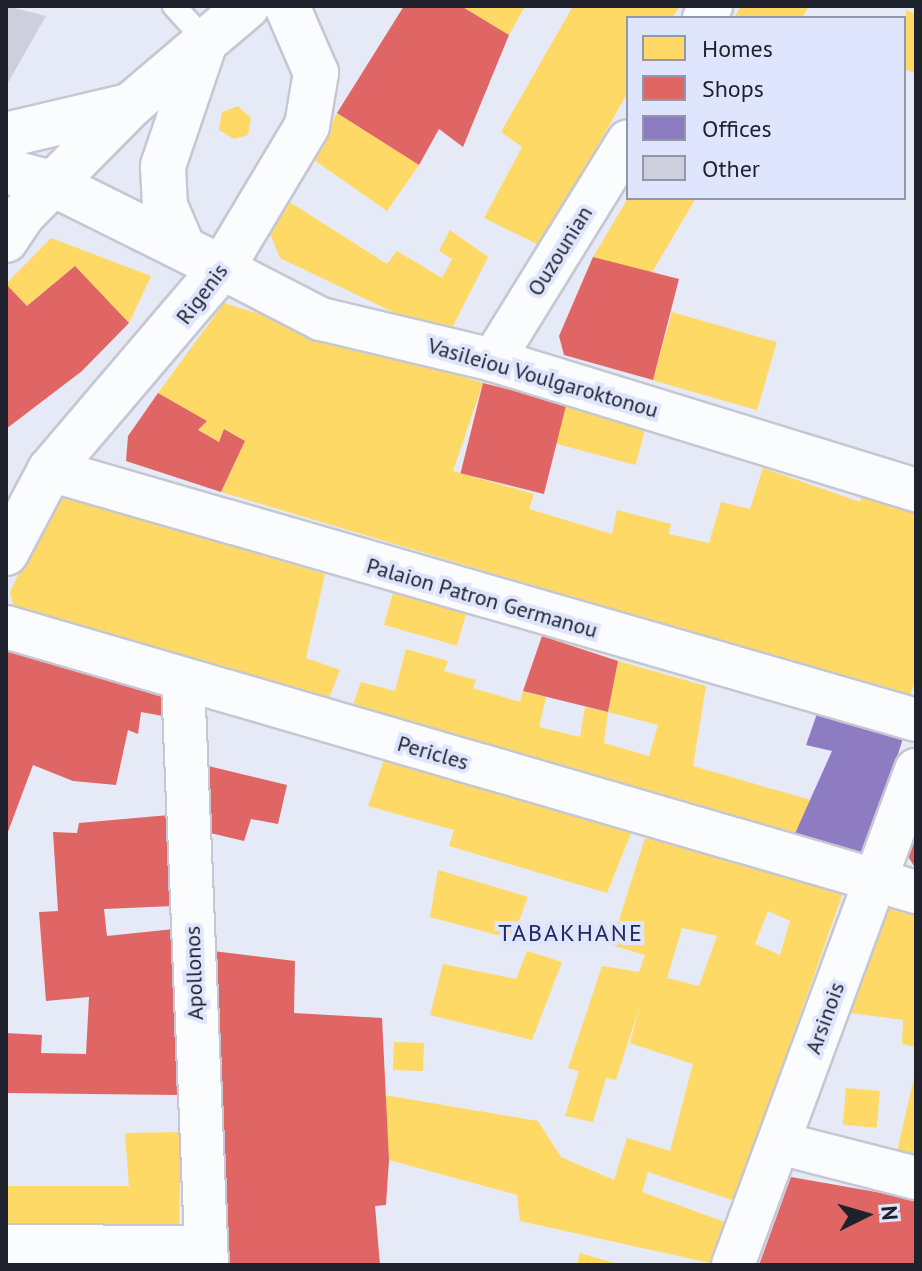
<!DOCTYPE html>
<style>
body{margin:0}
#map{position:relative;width:922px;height:1271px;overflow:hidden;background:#e6e9f6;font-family:"PT Sans",sans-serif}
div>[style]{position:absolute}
.homes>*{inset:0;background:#ffd966;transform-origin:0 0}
.shops>*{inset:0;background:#e06666;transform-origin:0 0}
.offices>*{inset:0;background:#8e7cc3}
.building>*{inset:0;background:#cdd0dc}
.roads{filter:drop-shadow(2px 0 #c5c7d3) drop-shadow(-2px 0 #c5c7d3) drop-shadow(0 2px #c5c7d3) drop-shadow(0 -2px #c5c7d3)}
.lane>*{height:22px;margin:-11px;padding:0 11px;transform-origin:11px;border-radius:11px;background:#fbfcfe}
.street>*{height:42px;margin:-21px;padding:0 21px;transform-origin:21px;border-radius:21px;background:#fbfcfe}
.secondary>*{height:44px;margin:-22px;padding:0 22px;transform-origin:22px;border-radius:22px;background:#fbfcfe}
span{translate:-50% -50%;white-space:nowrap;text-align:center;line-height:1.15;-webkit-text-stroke:8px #dfe5fd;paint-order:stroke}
.street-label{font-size:22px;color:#1f212c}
.neighbourhood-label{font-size:24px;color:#222861;letter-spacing:2px}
.frame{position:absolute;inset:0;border:8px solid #1f212c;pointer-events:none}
.legend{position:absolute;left:626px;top:16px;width:280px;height:184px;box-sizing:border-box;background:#dfe5fd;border:2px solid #9297a9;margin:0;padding:10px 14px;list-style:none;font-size:24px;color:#1f212c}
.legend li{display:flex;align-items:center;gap:16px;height:40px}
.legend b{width:40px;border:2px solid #9297a9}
.north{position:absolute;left:826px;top:1175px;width:80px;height:80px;-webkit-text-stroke:6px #dfe5fd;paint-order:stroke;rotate:85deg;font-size:22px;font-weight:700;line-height:32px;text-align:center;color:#1f212c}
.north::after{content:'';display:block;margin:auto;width:28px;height:36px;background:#1f212c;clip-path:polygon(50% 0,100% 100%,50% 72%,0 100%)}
</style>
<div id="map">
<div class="homes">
<i style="clip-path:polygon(461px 6px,525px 6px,509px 35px)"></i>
<i style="clip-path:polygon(573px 6px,680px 6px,672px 18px,628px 18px,628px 92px,541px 246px,484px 218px,522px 147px,501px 132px)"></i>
<i style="clip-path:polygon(741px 6px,809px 6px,802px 18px,734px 18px)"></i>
<i style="clip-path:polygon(906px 10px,916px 14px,916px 73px,904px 69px)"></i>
<i style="clip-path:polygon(238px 106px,251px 118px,248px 135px,234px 139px,219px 130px,222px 112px)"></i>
<i style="clip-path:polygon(337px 113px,419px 165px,387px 211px,314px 160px)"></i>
<i style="clip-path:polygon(628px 198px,696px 198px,651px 274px,593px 257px)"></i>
<i style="clip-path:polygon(285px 199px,387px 264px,397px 251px,442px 278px,452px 259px,439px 251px,450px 230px,488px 257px,451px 330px,403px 317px,280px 258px,267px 226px)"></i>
<i style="clip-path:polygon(51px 238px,151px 276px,129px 323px,75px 266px,27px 306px,6px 284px)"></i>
<i style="clip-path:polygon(224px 303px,483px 383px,453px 471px,534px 494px,529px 509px,612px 534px,617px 510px,671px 524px,669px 534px,709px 543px,721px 502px,750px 509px,763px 468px,860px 502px,865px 484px,916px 499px,916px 679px,909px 698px,221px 492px,245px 441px,224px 429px,219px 442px,198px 430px,207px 421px,158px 393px)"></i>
<i style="left:672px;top:312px;width:109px;height:71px;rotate:16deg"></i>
<i style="left:566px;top:404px;width:83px;height:41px;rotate:15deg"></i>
<i style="clip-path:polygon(56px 494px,325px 574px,306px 658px,340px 670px,327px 703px,15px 613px,10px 592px)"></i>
<i style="left:393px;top:593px;width:76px;height:33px;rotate:16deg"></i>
<i style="clip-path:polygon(evenodd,406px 649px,448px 661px,444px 671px,476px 680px,473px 688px,520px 702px,523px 691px,546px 697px,539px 727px,580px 737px,585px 707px,608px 712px,618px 661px,706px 686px,693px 766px,811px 800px,793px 838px,350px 713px,361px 682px,395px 691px,406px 649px,608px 712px,658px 725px,649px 756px,604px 743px,608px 712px)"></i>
<i style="clip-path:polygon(385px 757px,635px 823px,607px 893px,449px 846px,454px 830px,368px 806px)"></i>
<i style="clip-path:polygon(evenodd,645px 838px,846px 884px,735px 1201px,648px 1172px,642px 1192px,725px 1222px,710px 1263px,520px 1221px,517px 1195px,389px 1160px,384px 1095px,538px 1121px,561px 1157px,614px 1180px,627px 1138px,670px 1151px,693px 1064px,630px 1043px,640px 1005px,616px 1080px,606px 1078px,593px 1122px,565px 1116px,579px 1071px,568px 1068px,602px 966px,639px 972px,645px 955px,611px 945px,645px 838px,768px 911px,790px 921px,780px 955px,755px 944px,768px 911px,645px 838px,682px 928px,717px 936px,699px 986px,667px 978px,682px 928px)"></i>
<i style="clip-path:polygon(438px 870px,528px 897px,512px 939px,430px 917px)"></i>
<i style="clip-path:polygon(882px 900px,916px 910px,916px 1047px,902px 1044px,903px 1020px,844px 1012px)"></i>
<i style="clip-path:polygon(527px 951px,562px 962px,532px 1040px,430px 1015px,443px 964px,516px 979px)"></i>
<i style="left:394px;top:1042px;width:30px;height:28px;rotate:2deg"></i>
<i style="clip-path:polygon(915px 1073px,916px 1073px,916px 1157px,897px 1152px)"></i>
<i style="left:846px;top:1088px;width:34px;height:37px;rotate:5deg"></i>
<i style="clip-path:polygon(181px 1132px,179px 1231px,6px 1229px,6px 1186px,129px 1186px,125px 1133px)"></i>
<i style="clip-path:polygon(580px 1253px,617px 1264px,617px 1265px,577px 1265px)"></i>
</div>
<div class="shops">
<i style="clip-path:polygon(404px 6px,461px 6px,509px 35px,463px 147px,439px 129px,419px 165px,337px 113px)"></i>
<i style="clip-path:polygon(593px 257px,679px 279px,653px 380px,564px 355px,559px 336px)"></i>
<i style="clip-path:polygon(75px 266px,129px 323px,82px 371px,6px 429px,6px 284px,27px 306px)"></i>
<i style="left:483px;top:383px;width:86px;height:93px;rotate:14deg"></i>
<i style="clip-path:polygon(158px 393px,207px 421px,198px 430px,219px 442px,224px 429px,245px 441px,221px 492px,126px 461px,128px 436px)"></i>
<i style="clip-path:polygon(542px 636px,618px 661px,608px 712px,523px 691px)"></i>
<i style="clip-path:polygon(6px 645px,168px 699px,168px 717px,141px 712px,138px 734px,128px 730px,116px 785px,73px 781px,33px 765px,6px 837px)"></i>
<i style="clip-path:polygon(204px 765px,287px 785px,278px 824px,251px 819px,244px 841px,206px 832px)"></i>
<i style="clip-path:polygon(169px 815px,174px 906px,104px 909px,107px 936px,174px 929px,177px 1095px,6px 1093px,6px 1033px,42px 1035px,41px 1053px,86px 1054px,89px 997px,46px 1001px,39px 912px,58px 911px,53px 832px,77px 833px,79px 823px)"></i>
<i style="clip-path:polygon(916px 815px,916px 869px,903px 849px)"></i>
<i style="clip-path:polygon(213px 951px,295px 961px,294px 1013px,382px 1018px,389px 1160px,386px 1205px,375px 1206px,380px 1265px,228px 1265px)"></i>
<i style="clip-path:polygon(791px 1177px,916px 1199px,916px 1265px,759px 1265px)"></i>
</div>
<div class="offices">
<i style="clip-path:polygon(818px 711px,905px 732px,863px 865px,793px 838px,832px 751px,806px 745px)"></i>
</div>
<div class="building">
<i style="clip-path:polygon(6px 6px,46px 16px,6px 86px)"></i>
</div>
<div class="roads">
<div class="lane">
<i style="left:174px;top:6px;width:46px;rotate:47.6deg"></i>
</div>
<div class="street">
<i style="left:704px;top:18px;width:14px;rotate:-60deg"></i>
<i style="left:6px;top:241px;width:37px;rotate:-56deg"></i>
<i style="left:222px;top:268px;width:111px;rotate:27.3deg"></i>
<i style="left:321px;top:319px;width:177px;rotate:13.4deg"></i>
<i style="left:493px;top:360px;width:443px;rotate:17.1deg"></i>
<i style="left:493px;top:360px;width:257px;rotate:-58.3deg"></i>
<i style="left:50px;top:470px;width:901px;rotate:16.1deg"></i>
<i style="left:6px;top:627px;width:948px;rotate:16.24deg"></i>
<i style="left:183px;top:681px;width:584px;rotate:87.65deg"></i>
<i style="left:779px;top:1143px;width:141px;rotate:14.3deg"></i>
<i style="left:6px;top:1246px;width:198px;rotate:0.3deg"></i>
<i style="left:733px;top:1265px;width:528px;rotate:-69.71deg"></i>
</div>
<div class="secondary">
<i style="left:6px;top:135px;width:121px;rotate:-13.3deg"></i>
<i style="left:6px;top:171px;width:47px;rotate:14.9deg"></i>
<i style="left:51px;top:183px;width:191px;rotate:26.4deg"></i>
<i style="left:27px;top:210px;width:149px;rotate:-45.3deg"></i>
<i style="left:132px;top:104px;width:151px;rotate:-40.4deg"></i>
<i style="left:181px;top:243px;width:40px;rotate:-113.4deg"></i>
<i style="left:165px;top:206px;width:40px;rotate:-92.9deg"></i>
<i style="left:163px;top:166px;width:131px;rotate:-71.3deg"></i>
<i style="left:6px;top:553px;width:94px;rotate:-62.1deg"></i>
<i style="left:50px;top:470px;width:265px;rotate:-49.6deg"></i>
<i style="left:222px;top:268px;width:165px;rotate:-59.1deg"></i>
<i style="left:307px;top:126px;width:54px;rotate:-80.4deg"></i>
<i style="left:316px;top:73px;width:73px;rotate:-113.4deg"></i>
</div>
</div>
<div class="street-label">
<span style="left:560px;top:251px;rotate:-58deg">Ouzounian</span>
<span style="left:202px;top:294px;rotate:-53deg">Rigenis</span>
<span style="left:543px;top:378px;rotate:16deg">Vasileiou Voulgaroktonou</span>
<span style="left:482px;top:598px;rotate:16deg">Palaion Patron Germanou</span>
<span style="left:433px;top:753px;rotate:16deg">Pericles</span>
<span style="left:194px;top:973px;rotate:-92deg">Apollonos</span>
<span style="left:825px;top:1018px;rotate:-70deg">Arsinois</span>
</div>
<div class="neighbourhood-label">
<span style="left:571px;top:933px">TABAKHANE</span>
</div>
<div class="frame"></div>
<ul class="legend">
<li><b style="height:22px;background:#ffd966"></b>Homes</li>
<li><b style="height:22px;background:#e06666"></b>Shops</li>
<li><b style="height:22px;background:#8e7cc3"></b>Offices</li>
<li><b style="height:22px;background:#cdd0dc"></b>Other</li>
</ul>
<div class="north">N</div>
</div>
